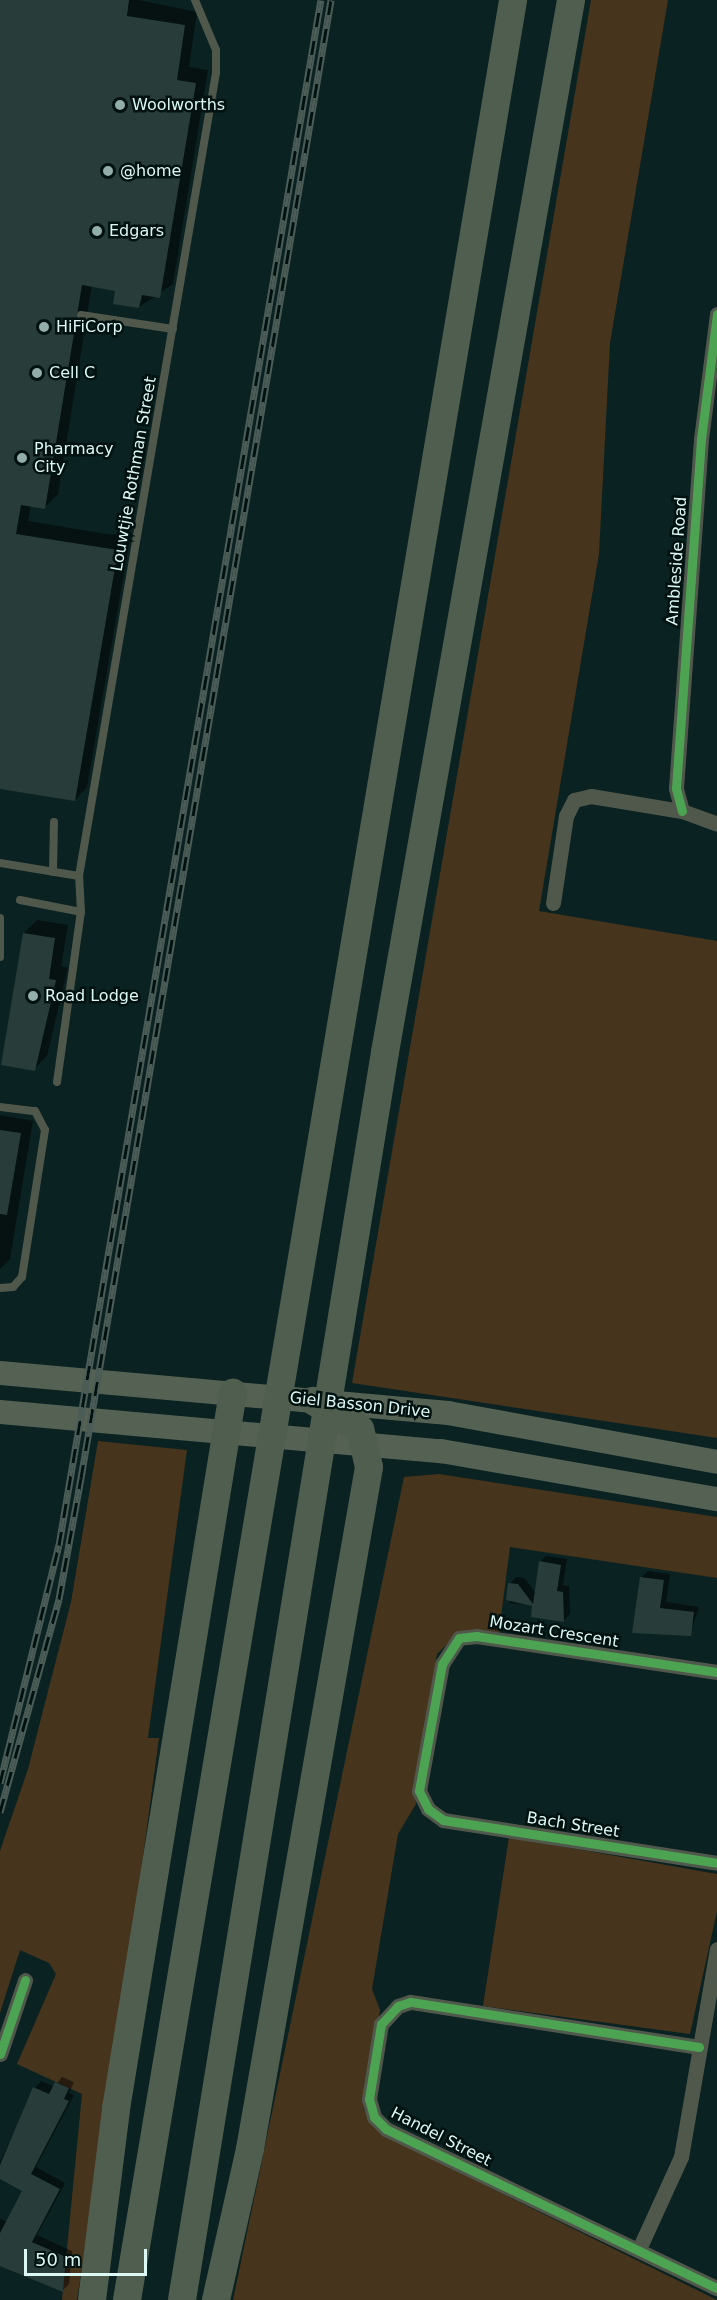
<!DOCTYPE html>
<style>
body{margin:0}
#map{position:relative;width:717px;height:2300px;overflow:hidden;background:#0a2221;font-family:"DejaVu Sans",sans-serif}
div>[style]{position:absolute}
.green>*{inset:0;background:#47341c}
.shadow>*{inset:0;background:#0007}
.building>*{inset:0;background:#283d39}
.service>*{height:8px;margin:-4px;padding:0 4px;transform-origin:4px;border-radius:4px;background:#50584c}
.minor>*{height:15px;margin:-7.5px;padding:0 7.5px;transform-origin:7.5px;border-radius:7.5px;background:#50584c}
.primary>*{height:24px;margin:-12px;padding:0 12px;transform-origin:12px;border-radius:12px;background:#556253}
.motorway>*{height:28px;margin:-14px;padding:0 14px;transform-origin:14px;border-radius:14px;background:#4f5e4f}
.rail>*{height:7px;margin-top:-3.5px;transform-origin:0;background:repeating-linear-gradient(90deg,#001210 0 14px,#4c5c57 0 28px);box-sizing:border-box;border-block:2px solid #4c5c57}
.cycleway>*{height:9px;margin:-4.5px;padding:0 4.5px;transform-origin:4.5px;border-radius:4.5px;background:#4ca352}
.dots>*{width:16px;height:16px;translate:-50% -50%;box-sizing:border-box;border:3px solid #001210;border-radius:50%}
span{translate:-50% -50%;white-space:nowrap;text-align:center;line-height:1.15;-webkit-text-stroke:5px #001210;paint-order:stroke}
.poi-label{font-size:16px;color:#dcf8f4}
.left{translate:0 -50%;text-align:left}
.street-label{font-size:16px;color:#dcf8f4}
.scale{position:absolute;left:24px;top:2249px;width:123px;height:27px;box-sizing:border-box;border:3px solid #dcf8f4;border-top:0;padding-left:8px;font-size:18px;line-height:21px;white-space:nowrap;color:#dcf8f4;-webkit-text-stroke:4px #001210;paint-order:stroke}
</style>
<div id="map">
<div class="green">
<i style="clip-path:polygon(591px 0,668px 0,610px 343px,599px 554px,539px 911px,717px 941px,717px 1438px,352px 1383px)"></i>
<i style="clip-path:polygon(98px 1441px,187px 1450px,148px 1738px,159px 1738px,133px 1931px,77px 2300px,62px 2300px,82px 2094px,17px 2064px,56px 1974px,49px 1963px,20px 1950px,0 2013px,0 1851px,28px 1769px,71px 1602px)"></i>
<i style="clip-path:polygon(439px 1474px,717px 1517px,717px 1578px,510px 1547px,499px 1632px,460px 1631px,437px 1654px,414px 1792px,416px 1804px,398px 1834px,372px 1989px,380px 2010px,364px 2110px,386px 2136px,717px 2300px,233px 2300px,404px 1477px)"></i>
<i style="clip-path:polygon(509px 1837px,717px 1874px,717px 1911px,690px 2034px,483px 2006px)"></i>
</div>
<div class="shadow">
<i style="clip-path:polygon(0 0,139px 0,197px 12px,189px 67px,208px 70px,173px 284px,139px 307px,117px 289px,92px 285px,58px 494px,45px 507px,31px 505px,28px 521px,130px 538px,87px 787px,75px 800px,0 788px)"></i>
<i style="clip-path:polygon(37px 920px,68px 925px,61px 966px,68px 968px,47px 1056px,34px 1069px,24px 933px)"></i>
<i style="clip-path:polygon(0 1115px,33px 1121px,10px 1259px,0 1269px)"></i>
<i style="clip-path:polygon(546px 1556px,567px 1559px,563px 1585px,569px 1586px,570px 1614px,564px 1620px,534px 1605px,510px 1603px,510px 1584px,516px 1577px,524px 1578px,536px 1593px,540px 1562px)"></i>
<i style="clip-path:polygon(648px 1571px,670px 1574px,666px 1602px,699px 1607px,690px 1634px,633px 1632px,641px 1578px)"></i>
<i style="clip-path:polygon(62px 2077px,74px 2082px,69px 2093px,74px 2095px,36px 2167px,65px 2183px,37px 2235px,72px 2251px,69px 2284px,63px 2290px,0 2264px,0 2219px,8px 2222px,24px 2191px,0 2178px,0 2162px,35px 2088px,41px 2081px,54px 2087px)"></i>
</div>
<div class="building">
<i style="clip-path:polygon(0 0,129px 0,127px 16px,185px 25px,177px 80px,196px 83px,160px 298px,142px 295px,139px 308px,113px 304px,115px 291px,82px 285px,45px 509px,21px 505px,16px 534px,118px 550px,75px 801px,0 789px)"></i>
<i style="clip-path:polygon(23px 933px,55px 938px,49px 979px,56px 980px,35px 1071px,1px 1065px)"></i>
<i style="clip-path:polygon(0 1130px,21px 1133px,7px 1215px,0 1214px)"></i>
<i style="clip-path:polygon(539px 1561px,561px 1565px,557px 1591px,563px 1592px,564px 1622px,531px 1617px,532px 1606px,506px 1600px,508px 1583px,518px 1584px,533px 1604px)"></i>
<i style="clip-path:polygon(640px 1577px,664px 1580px,660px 1608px,694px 1612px,691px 1636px,632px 1633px)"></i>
<i style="clip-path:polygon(55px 2082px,69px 2088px,64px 2099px,69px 2101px,31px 2174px,60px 2189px,32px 2242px,66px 2257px,63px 2292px,0 2266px,0 2233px,22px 2191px,0 2179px,0 2165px,33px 2087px,49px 2094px)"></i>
</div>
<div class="service">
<i style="left:81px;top:315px;width:93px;rotate:8.7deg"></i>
<i style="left:0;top:863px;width:80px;rotate:9.3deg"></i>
<i style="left:53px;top:872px;width:50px;rotate:-88.9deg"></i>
<i style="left:20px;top:900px;width:62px;rotate:11.1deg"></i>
<i style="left:0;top:918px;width:39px;rotate:90deg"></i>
<i style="left:57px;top:1082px;width:172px;rotate:-82deg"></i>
<i style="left:81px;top:912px;width:36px;rotate:-93deg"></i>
<i style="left:79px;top:876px;width:815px;rotate:-80.32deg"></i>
<i style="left:216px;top:73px;width:23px;rotate:-90deg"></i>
<i style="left:216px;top:50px;width:54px;rotate:-112.8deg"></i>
<i style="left:0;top:1107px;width:35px;rotate:7deg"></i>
<i style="left:35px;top:1111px;width:21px;rotate:62deg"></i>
<i style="left:45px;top:1130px;width:149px;rotate:98.9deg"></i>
<i style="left:22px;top:1277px;width:13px;rotate:132deg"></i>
<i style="left:13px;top:1287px;width:13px;rotate:176deg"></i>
</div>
<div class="minor">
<i style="left:682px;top:811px;width:24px;rotate:-105deg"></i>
<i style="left:676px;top:788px;width:350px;rotate:-85.9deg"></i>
<i style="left:701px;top:439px;width:126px;rotate:-82.7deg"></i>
<i style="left:553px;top:903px;width:88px;rotate:-81.5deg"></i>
<i style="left:566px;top:816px;width:18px;rotate:-63deg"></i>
<i style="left:574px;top:800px;width:17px;rotate:-13deg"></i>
<i style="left:591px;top:796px;width:92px;rotate:9.4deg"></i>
<i style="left:682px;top:811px;width:37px;rotate:20deg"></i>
<i style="left:717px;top:1672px;width:243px;rotate:-171.5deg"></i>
<i style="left:477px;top:1636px;width:18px;rotate:174deg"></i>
<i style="left:459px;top:1638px;width:31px;rotate:123deg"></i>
<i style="left:442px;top:1664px;width:129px;rotate:100.3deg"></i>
<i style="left:419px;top:1791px;width:20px;rotate:63deg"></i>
<i style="left:428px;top:1809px;width:19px;rotate:36deg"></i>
<i style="left:443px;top:1820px;width:277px;rotate:8.9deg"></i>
<i style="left:699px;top:2047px;width:292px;rotate:-171.1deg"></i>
<i style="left:410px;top:2002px;width:13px;rotate:162deg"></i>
<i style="left:398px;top:2006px;width:25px;rotate:133deg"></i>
<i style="left:381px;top:2024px;width:76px;rotate:99.1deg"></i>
<i style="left:369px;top:2099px;width:19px;rotate:74deg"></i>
<i style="left:374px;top:2117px;width:17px;rotate:45deg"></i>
<i style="left:386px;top:2129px;width:367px;rotate:25.7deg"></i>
<i style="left:0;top:2054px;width:78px;rotate:-71.3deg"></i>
<i style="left:639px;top:2249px;width:101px;rotate:-65.5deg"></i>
<i style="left:681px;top:2157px;width:211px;rotate:-80.2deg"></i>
</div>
<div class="primary">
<i style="left:0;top:1373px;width:450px;rotate:5.1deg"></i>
<i style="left:448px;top:1413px;width:273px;rotate:10.3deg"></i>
<i style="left:0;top:1412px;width:443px;rotate:5.1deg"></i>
<i style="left:441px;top:1451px;width:280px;rotate:9.9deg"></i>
</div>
<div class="motorway">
<i style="left:92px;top:2300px;width:193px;rotate:-82.8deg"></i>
<i style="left:116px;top:2109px;width:726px;rotate:-80.73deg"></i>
<i style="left:127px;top:2300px;width:2332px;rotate:-80.47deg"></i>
<i style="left:182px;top:2300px;width:1264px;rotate:-80.76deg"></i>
<i style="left:385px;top:1052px;width:1068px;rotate:-79.97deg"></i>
<i style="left:216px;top:2300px;width:155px;rotate:-77.3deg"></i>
<i style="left:250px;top:2149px;width:692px;rotate:-80.1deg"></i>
<i style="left:369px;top:1467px;width:39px;rotate:-103deg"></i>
<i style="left:360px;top:1429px;width:55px;rotate:-149.2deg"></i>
</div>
<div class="rail">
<i style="left:0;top:1783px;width:245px;rotate:-76.1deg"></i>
<i style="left:59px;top:1545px;width:1567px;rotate:-80.38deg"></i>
<i style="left:0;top:1812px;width:221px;rotate:-74.5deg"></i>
<i style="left:59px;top:1599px;width:123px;rotate:-79.7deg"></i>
<i style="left:81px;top:1478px;width:1499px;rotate:-80.4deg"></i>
</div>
<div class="cycleway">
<i style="left:682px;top:811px;width:24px;rotate:-105deg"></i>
<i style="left:676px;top:788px;width:350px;rotate:-85.9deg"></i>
<i style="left:701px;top:439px;width:126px;rotate:-82.7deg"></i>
<i style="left:717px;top:1672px;width:243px;rotate:-171.5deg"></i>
<i style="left:477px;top:1636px;width:18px;rotate:174deg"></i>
<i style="left:459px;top:1638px;width:31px;rotate:123deg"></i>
<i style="left:442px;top:1664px;width:129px;rotate:100.3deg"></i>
<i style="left:419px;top:1791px;width:20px;rotate:63deg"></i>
<i style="left:428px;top:1809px;width:19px;rotate:36deg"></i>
<i style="left:443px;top:1820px;width:277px;rotate:8.9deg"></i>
<i style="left:699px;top:2047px;width:292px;rotate:-171.1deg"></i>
<i style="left:410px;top:2002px;width:13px;rotate:162deg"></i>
<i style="left:398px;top:2006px;width:25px;rotate:133deg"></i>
<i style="left:381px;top:2024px;width:76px;rotate:99.1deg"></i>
<i style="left:369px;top:2099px;width:19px;rotate:74deg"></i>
<i style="left:374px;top:2117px;width:17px;rotate:45deg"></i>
<i style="left:386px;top:2129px;width:367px;rotate:25.7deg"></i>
<i style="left:0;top:2054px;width:78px;rotate:-71.3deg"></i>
</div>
<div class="dots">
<i style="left:120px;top:105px;background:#92adaa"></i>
<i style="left:108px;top:171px;background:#92adaa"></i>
<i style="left:97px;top:231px;background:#92adaa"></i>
<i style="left:44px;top:327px;background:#92adaa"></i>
<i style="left:37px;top:373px;background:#92adaa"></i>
<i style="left:22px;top:458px;background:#92adaa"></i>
<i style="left:33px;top:996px;background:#92adaa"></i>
</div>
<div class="poi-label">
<span class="left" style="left:132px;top:105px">Woolworths</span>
<span class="left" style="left:120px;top:171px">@home</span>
<span class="left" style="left:109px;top:231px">Edgars</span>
<span class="left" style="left:56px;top:327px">HiFiCorp</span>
<span class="left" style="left:49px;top:373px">Cell C</span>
<span class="left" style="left:34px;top:458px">Pharmacy<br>City</span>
<span class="left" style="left:45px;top:996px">Road Lodge</span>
</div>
<div class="street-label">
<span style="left:134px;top:474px;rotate:-80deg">Louwtjie Rothman Street</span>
<span style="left:677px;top:561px;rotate:-86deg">Ambleside Road</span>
<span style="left:360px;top:1405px;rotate:6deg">Giel Basson Drive</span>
<span style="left:554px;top:1632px;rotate:9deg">Mozart Crescent</span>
<span style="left:573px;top:1825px;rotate:9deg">Bach Street</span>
<span style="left:441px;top:2137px;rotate:27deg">Handel Street</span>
</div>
<div class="scale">50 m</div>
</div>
